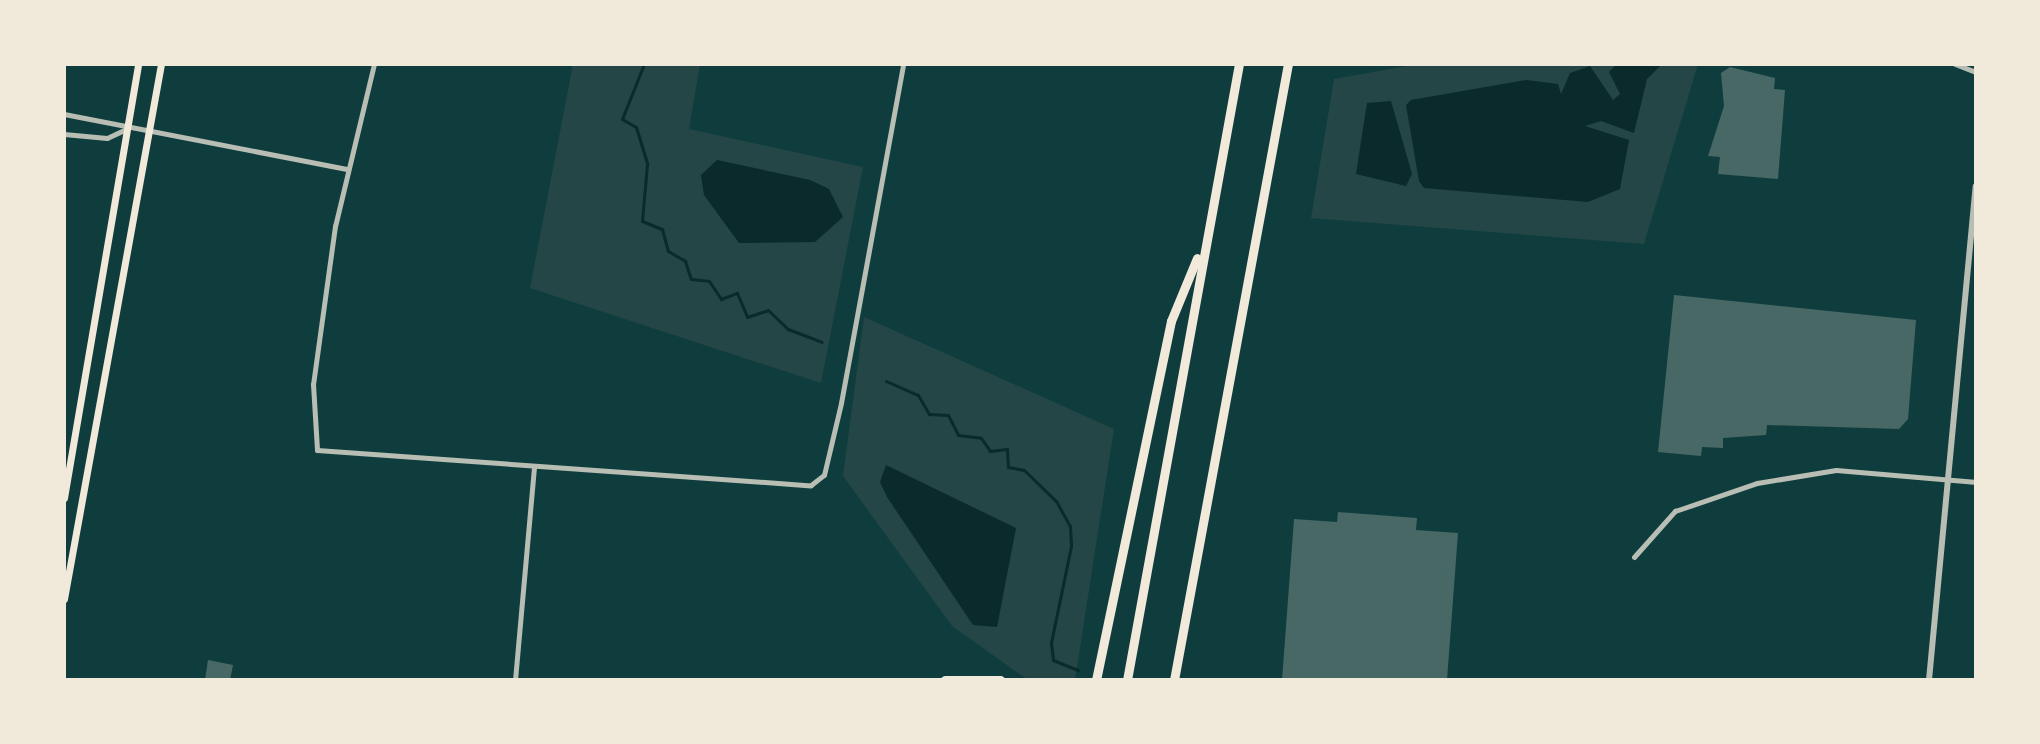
<!DOCTYPE html>
<style>
body{margin:0}
#map{position:relative;width:2040px;height:744px;overflow:hidden;background:#0f3d3e;font-family:Lora,serif}
div>[style]{position:absolute}
.green>*{inset:0;background:#244646}
.water>*{inset:0;background:#0a2a2b}
.stream>*{height:3px;margin:-1.5px;padding:0 1.5px;transform-origin:1.5px;border-radius:1.5px;background:#0a2a2b}
.building>*{inset:0;background:#486865}
.minor>*{height:5px;margin:-2.5px;padding:0 2.5px;transform-origin:2.5px;border-radius:2.5px;background:#b8beb3}
.tertiary>*{height:6px;margin:-3px;padding:0 3px;transform-origin:3px;border-radius:3px;background:#b8beb3}
.secondary>*{height:7px;margin:-3.5px;padding:0 3.5px;transform-origin:3.5px;border-radius:3.5px;background:#f1e9da}
.motorway>*{height:9px;margin:-4.5px;padding:0 4.5px;transform-origin:4.5px;border-radius:4.5px;background:#f1e9da}
span{translate:-50% -50%;white-space:nowrap;text-align:center;line-height:1.15;-webkit-text-stroke:8px #f1e9da;paint-order:stroke}
.frame{position:absolute;inset:0;border:66px solid #f1e9da;pointer-events:none}
</style>
<div id="map">
<div class="green">
<i style="clip-path:polygon(573px 64px,700px 64px,689px 129px,863px 167px,821px 383px,530px 288px)"></i>
<i style="clip-path:polygon(1418px 64px,1698px 64px,1644px 244px,1311px 218px,1334px 79px)"></i>
<i style="clip-path:polygon(864px 317px,1114px 429px,1075px 680px,1028px 680px,952px 626px,843px 476px)"></i>
</div>
<div class="water">
<i style="clip-path:polygon(1617px 64px,1662px 64px,1647px 79px,1634px 133px,1601px 121px,1585px 126px,1629px 140px,1620px 189px,1588px 202px,1424px 188px,1419px 181px,1406px 105px,1411px 100px,1526px 80px,1558px 84px,1561px 94px,1570px 73px,1590px 66px,1613px 100px,1620px 94px,1609px 72px)"></i>
<i style="clip-path:polygon(1391px 101px,1412px 174px,1406px 186px,1356px 174px,1367px 103px)"></i>
<i style="clip-path:polygon(717px 160px,810px 180px,829px 189px,843px 217px,815px 242px,739px 243px,704px 195px,701px 175px)"></i>
<i style="clip-path:polygon(886px 465px,1016px 528px,997px 627px,973px 625px,887px 497px,880px 482px)"></i>
</div>
<div class="stream">
<i style="left:644px;top:64px;width:59px;rotate:111.8deg"></i>
<i style="left:622px;top:119px;width:16px;rotate:30deg"></i>
<i style="left:636px;top:127px;width:39px;rotate:73deg"></i>
<i style="left:647px;top:164px;width:57px;rotate:95deg"></i>
<i style="left:642px;top:221px;width:22px;rotate:22deg"></i>
<i style="left:662px;top:229px;width:23px;rotate:75deg"></i>
<i style="left:668px;top:251px;width:20px;rotate:30deg"></i>
<i style="left:685px;top:261px;width:19px;rotate:72deg"></i>
<i style="left:691px;top:279px;width:18px;rotate:6deg"></i>
<i style="left:709px;top:281px;width:22px;rotate:56deg"></i>
<i style="left:721px;top:299px;width:17px;rotate:-21deg"></i>
<i style="left:737px;top:293px;width:26px;rotate:67deg"></i>
<i style="left:747px;top:317px;width:22px;rotate:-18deg"></i>
<i style="left:768px;top:310px;width:28px;rotate:44deg"></i>
<i style="left:788px;top:329px;width:36px;rotate:21deg"></i>
<i style="left:886px;top:381px;width:35px;rotate:24deg"></i>
<i style="left:918px;top:395px;width:22px;rotate:60deg"></i>
<i style="left:929px;top:414px;width:19px;rotate:3deg"></i>
<i style="left:948px;top:415px;width:22px;rotate:63deg"></i>
<i style="left:958px;top:435px;width:23px;rotate:7deg"></i>
<i style="left:981px;top:438px;width:16px;rotate:55deg"></i>
<i style="left:990px;top:451px;width:17px;rotate:-7deg"></i>
<i style="left:1007px;top:449px;width:18px;rotate:87deg"></i>
<i style="left:1008px;top:467px;width:16px;rotate:11deg"></i>
<i style="left:1024px;top:470px;width:45px;rotate:44.1deg"></i>
<i style="left:1056px;top:501px;width:29px;rotate:61deg"></i>
<i style="left:1070px;top:526px;width:20px;rotate:87deg"></i>
<i style="left:1071px;top:546px;width:99px;rotate:101.7deg"></i>
<i style="left:1051px;top:643px;width:17px;rotate:83deg"></i>
<i style="left:1053px;top:660px;width:27px;rotate:22deg"></i>
</div>
<div class="building">
<i style="clip-path:polygon(1730px 67px,1775px 78px,1774px 89px,1785px 90px,1778px 179px,1718px 174px,1720px 157px,1708px 156px,1724px 106px,1721px 73px)"></i>
<i style="clip-path:polygon(1674px 295px,1916px 320px,1908px 419px,1899px 429px,1767px 425px,1766px 435px,1723px 438px,1723px 448px,1702px 447px,1701px 456px,1658px 452px)"></i>
<i style="clip-path:polygon(1338px 512px,1417px 518px,1416px 530px,1458px 533px,1447px 680px,1282px 680px,1294px 519px,1337px 522px)"></i>
<i style="clip-path:polygon(208px 660px,233px 665px,230px 680px,205px 680px)"></i>
</div>
<div class="minor">
<i style="left:374px;top:64px;width:167px;rotate:103.5deg"></i>
<i style="left:335px;top:226px;width:160px;rotate:97.9deg"></i>
<i style="left:313px;top:384px;width:66px;rotate:86.5deg"></i>
<i style="left:317px;top:450px;width:495px;rotate:4.1deg"></i>
<i style="left:811px;top:485px;width:16px;rotate:-38deg"></i>
<i style="left:824px;top:475px;width:74px;rotate:-76.7deg"></i>
<i style="left:841px;top:403px;width:345px;rotate:-79.6deg"></i>
<i style="left:1955px;top:64px;width:22px;rotate:21deg"></i>
<i style="left:64px;top:114px;width:288px;rotate:11deg"></i>
<i style="left:64px;top:134px;width:43px;rotate:5.3deg"></i>
<i style="left:107px;top:138px;width:21px;rotate:-25deg"></i>
<i style="left:1634px;top:557px;width:62px;rotate:-48.3deg"></i>
<i style="left:1675px;top:511px;width:87px;rotate:-18.9deg"></i>
<i style="left:1757px;top:483px;width:80px;rotate:-9.3deg"></i>
<i style="left:1836px;top:470px;width:141px;rotate:4.9deg"></i>
<i style="left:515px;top:680px;width:213px;rotate:-84.9deg"></i>
</div>
<div class="tertiary">
<i style="left:1929px;top:680px;width:496px;rotate:-84.6deg"></i>
</div>
<div class="secondary">
<i style="left:64px;top:498px;width:440px;rotate:-80.3deg"></i>
<i style="left:64px;top:599px;width:544px;rotate:-79.72deg"></i>
</div>
<div class="motorway">
<i style="left:945px;top:680px;width:55px"></i>
<i style="left:1096px;top:680px;width:367px;rotate:-78.2deg"></i>
<i style="left:1171px;top:321px;width:68px;rotate:-67.6deg"></i>
<i style="left:1127px;top:680px;width:626px;rotate:-79.7deg"></i>
<i style="left:1174px;top:680px;width:626px;rotate:-79.52deg"></i>
</div>
<div class="frame"></div>
</div>
